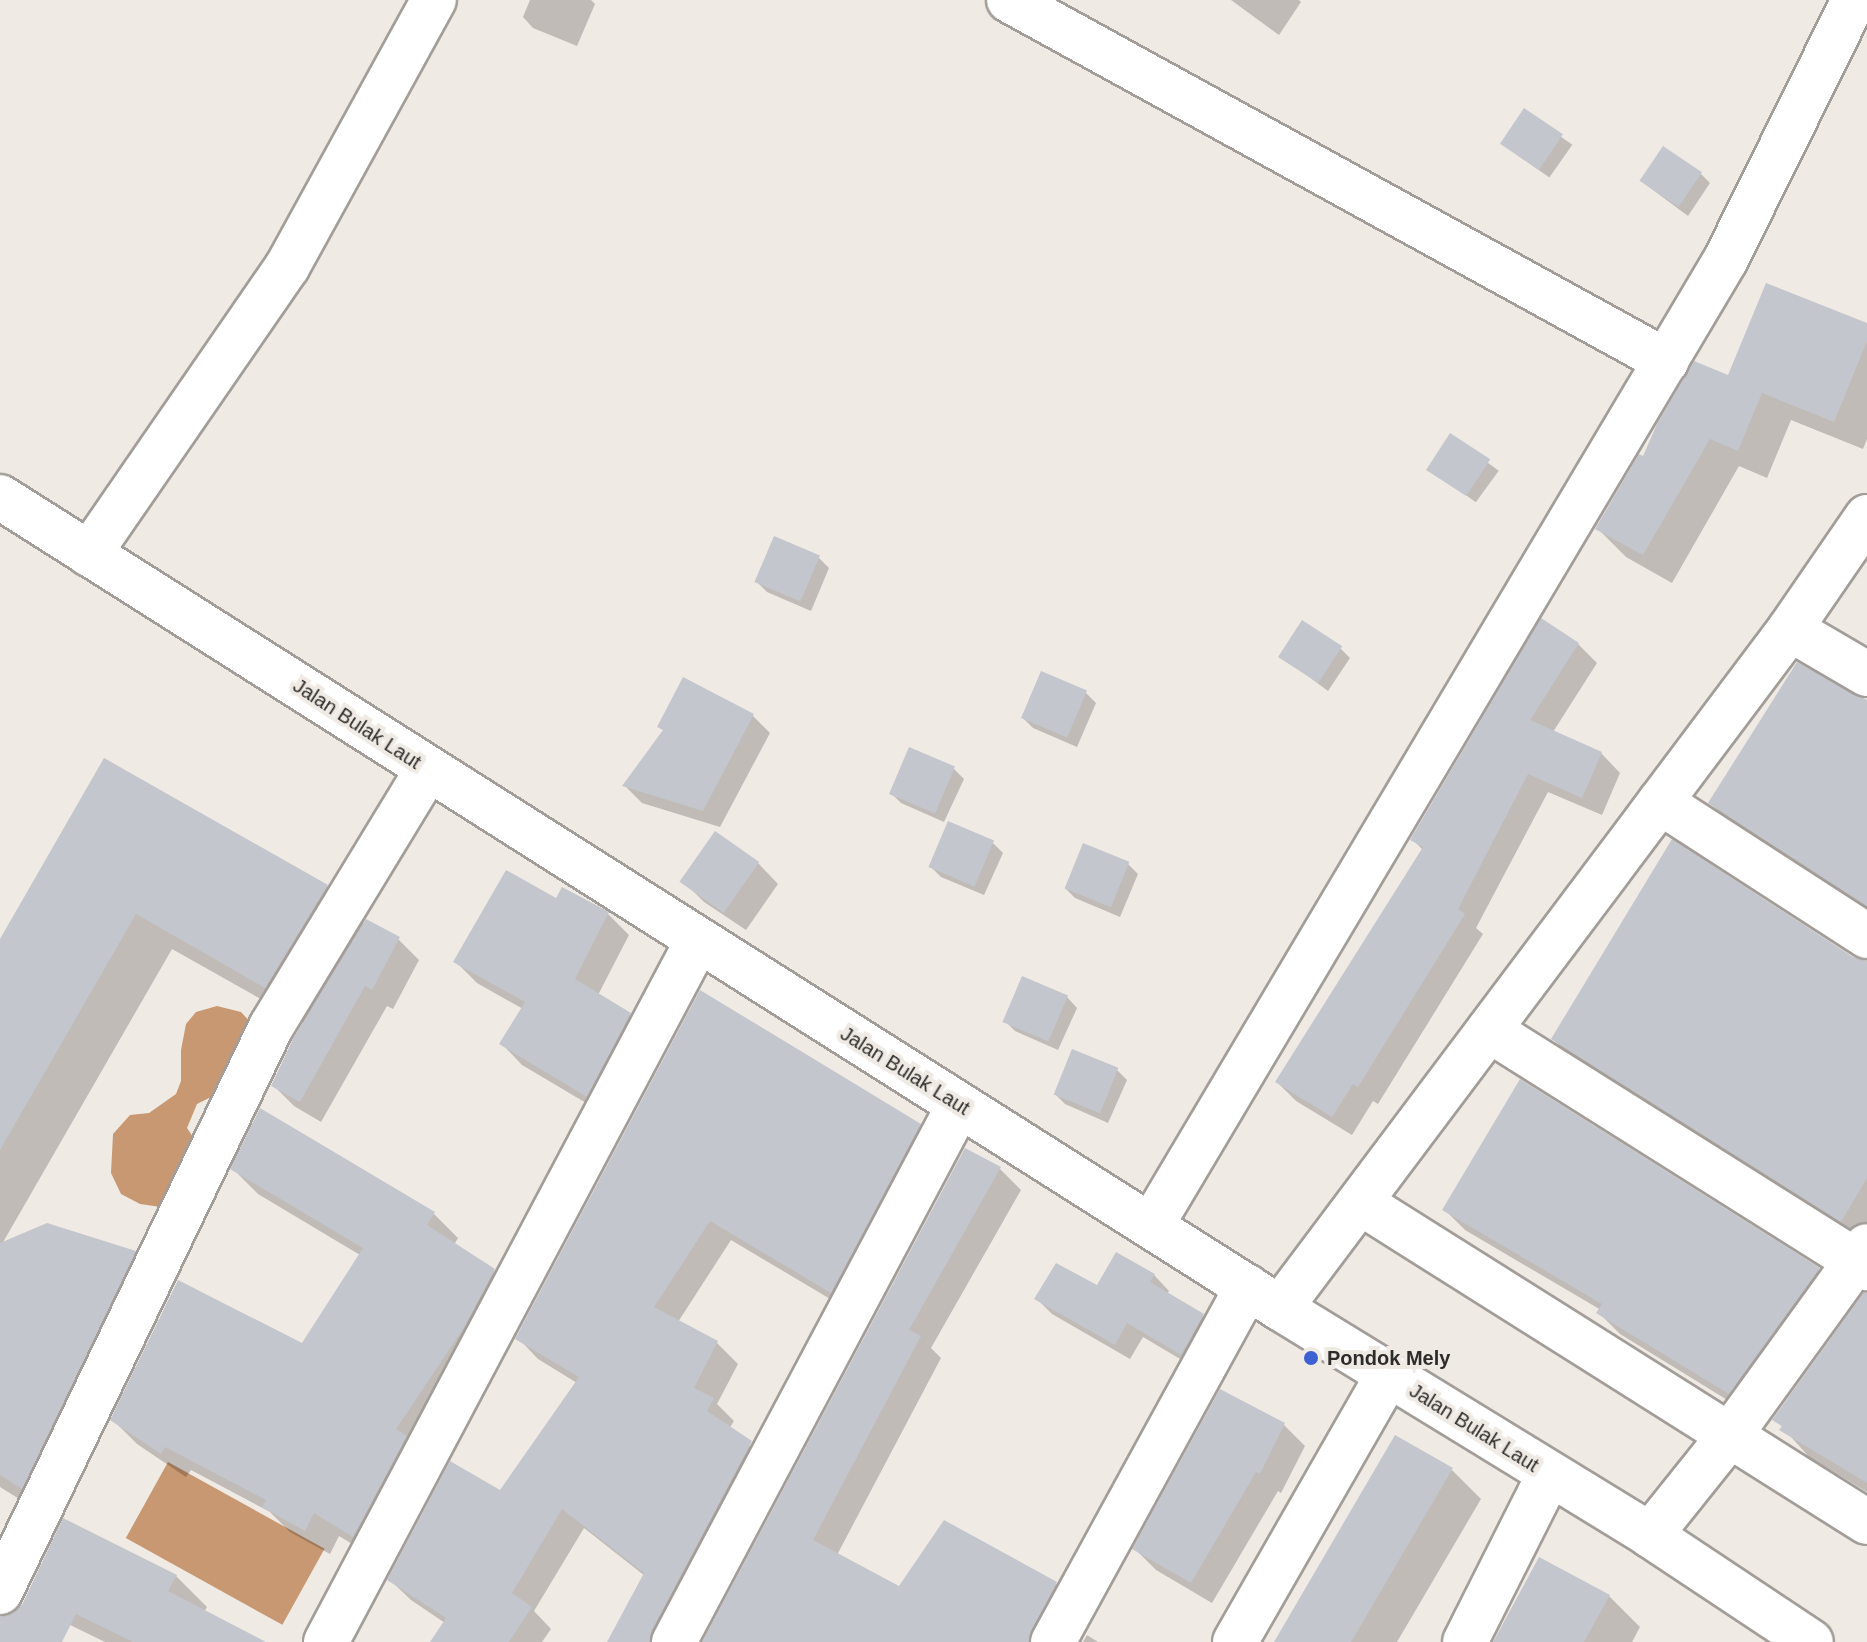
<!DOCTYPE html>
<style>
body{margin:0}
#map{position:relative;width:1867px;height:1642px;overflow:hidden;background:#f0eae5;font-family:Helvetica,sans-serif}
div>[style]{position:absolute}
.water>*{inset:0;background:#c79871;transform-origin:0 0}
.shadow>*{inset:0;background:#0003;transform-origin:0 0}
.building>*{inset:0;background:#c3c6cc;transform-origin:0 0}
.roads{filter:drop-shadow(2px 0 #a39d99) drop-shadow(-2px 0 #a39d99) drop-shadow(0 2px #a39d99) drop-shadow(0 -2px #a39d99)}
.minor>*{height:44px;margin:-22px;padding:0 22px;transform-origin:22px;border-radius:22px;background:#fff}
.dots>*{width:22px;height:22px;translate:-50% -50%;box-sizing:border-box;border:4px solid #f0eae5;border-radius:50%}
span{translate:-50% -50%;white-space:nowrap;text-align:center;line-height:1.15;-webkit-text-stroke:8px #f0eae5;paint-order:stroke}
.street-label{font-size:20px;color:#2e2c2a}
.poi-label{font-size:20px;color:#2e2c2a;font-weight:700}
.left{translate:0 -50%;text-align:left}
</style>
<div id="map">
<div class="water">
<i style="clip-path:polygon(217px 1006px,241px 1012px,254px 1026px,230px 1107px,211px 1097px,197px 1104px,187px 1128px,195px 1140px,161px 1207px,140px 1204px,121px 1194px,111px 1173px,113px 1134px,130px 1115px,149px 1113px,176px 1094px,181px 1081px,181px 1050px,186px 1024px,196px 1012px)"></i>
<i style="left:168px;top:1462px;width:179px;height:87px;rotate:29deg"></i>
</div>
<div class="shadow">
<i style="clip-path:polygon(530px 0,591px 0,595px 4px,577px 46px,533px 28px,523px 17px)"></i>
<i style="clip-path:polygon(1231px 0,1299px 0,1301px 2px,1279px 35px)"></i>
<i style="left:1524px;top:111px;width:59px;height:40px;rotate:35deg"></i>
<i style="clip-path:polygon(1700px 173px,1710px 183px,1688px 216px,1641px 181px)"></i>
<i style="clip-path:polygon(1867px 326px,1867px 439px,1863px 449px,1791px 420px,1767px 478px,1739px 466px,1672px 583px,1626px 557px,1597px 528px,1644px 459px,1729px 378px)"></i>
<i style="left:1451px;top:436px;width:59px;height:39px;rotate:36deg"></i>
<i style="clip-path:polygon(819px 558px,829px 568px,811px 611px,767px 592px,757px 582px)"></i>
<i style="clip-path:polygon(1578px 644px,1597px 663px,1553px 732px,1601px 753px,1620px 773px,1602px 815px,1548px 792px,1476px 928px,1483px 934px,1378px 1104px,1373px 1101px,1352px 1135px,1296px 1101px,1277px 1082px,1423px 850px,1412px 839px)"></i>
<i style="clip-path:polygon(1340px 648px,1350px 658px,1328px 691px,1281px 656px)"></i>
<i style="clip-path:polygon(1086px 693px,1096px 703px,1077px 747px,1033px 728px,1023px 718px)"></i>
<i style="clip-path:polygon(1867px 706px,1867px 914px,1738px 830px,1710px 803px)"></i>
<i style="clip-path:polygon(752px 715px,770px 733px,720px 827px,642px 803px,625px 786px)"></i>
<i style="clip-path:polygon(105px 760px,327px 887px,365px 925px,398px 939px,419px 960px,393px 1009px,387px 1006px,321px 1122px,294px 1106px,273px 1085px,305px 1024px,172px 949px,2px 1244px,135px 1253px,170px 1289px,58px 1523px,0 1487px,0 943px)"></i>
<i style="clip-path:polygon(954px 769px,964px 779px,944px 822px,901px 803px,891px 793px)"></i>
<i style="clip-path:polygon(993px 843px,1003px 853px,984px 895px,941px 877px,930px 866px)"></i>
<i style="clip-path:polygon(1084px 845px,1128px 864px,1138px 874px,1120px 917px,1075px 898px,1065px 888px)"></i>
<i style="clip-path:polygon(758px 863px,778px 884px,746px 930px,704px 902px,683px 881px)"></i>
<i style="clip-path:polygon(557px 901px,608px 914px,629px 935px,598px 995px,630px 1015px,651px 1036px,608px 1116px,522px 1065px,502px 1044px,523px 1009px,477px 983px,456px 962px)"></i>
<i style="clip-path:polygon(1853px 959px,1867px 963px,1867px 1247px,1581px 1067px,1553px 1039px)"></i>
<i style="clip-path:polygon(701px 992px,919px 1126px,940px 1146px,852px 1312px,731px 1240px,678px 1322px,717px 1343px,738px 1364px,717px 1404px,734px 1421px,729px 1429px,772px 1464px,677px 1642px,609px 1642px,645px 1576px,584px 1528px,534px 1611px,551px 1629px,542px 1642px,454px 1642px,445px 1623px,411px 1600px,390px 1580px,501px 1493px,577px 1383px,538px 1359px,518px 1338px)"></i>
<i style="clip-path:polygon(1067px 997px,1077px 1008px,1058px 1050px,1015px 1031px,1005px 1021px)"></i>
<i style="clip-path:polygon(1117px 1070px,1127px 1080px,1108px 1123px,1065px 1104px,1055px 1094px)"></i>
<i style="clip-path:polygon(1521px 1082px,1819px 1270px,1840px 1290px,1750px 1414px,1620px 1334px,1599px 1313px,1601px 1310px,1465px 1230px,1444px 1209px)"></i>
<i style="clip-path:polygon(966px 1150px,1000px 1169px,1021px 1190px,931px 1348px,941px 1358px,837px 1555px,900px 1589px,1056px 1584px,1077px 1604px,1059px 1642px,705px 1642px)"></i>
<i style="clip-path:polygon(233px 1169px,434px 1214px,458px 1238px,454px 1245px,494px 1271px,519px 1296px,379px 1560px,339px 1536px,330px 1554px,290px 1532px,270px 1512px,191px 1470px,186px 1477px,137px 1444px,113px 1420px,302px 1345px,360px 1255px,258px 1194px)"></i>
<i style="clip-path:polygon(1154px 1275px,1169px 1291px,1167px 1294px,1202px 1316px,1218px 1331px,1197px 1369px,1143px 1337px,1130px 1359px,1052px 1314px,1037px 1299px)"></i>
<i style="clip-path:polygon(1867px 1294px,1867px 1492px,1809px 1457px,1775px 1419px)"></i>
<i style="clip-path:polygon(1221px 1392px,1284px 1425px,1305px 1446px,1281px 1493px,1278px 1491px,1212px 1603px,1156px 1570px,1135px 1549px)"></i>
<i style="clip-path:polygon(1452px 1470px,1481px 1499px,1397px 1642px,1276px 1642px)"></i>
<i style="clip-path:polygon(176px 1576px,207px 1607px,204px 1612px,255px 1642px,105px 1642px,62px 1621px,31px 1590px)"></i>
<i style="clip-path:polygon(1609px 1596px,1640px 1627px,1632px 1642px,1495px 1642px)"></i>
<i style="clip-path:polygon(1087px 1635px,1098px 1642px,1083px 1642px)"></i>
</div>
<div class="building">
<i style="left:1524px;top:108px;width:47px;height:43px;rotate:34deg"></i>
<i style="left:1663px;top:146px;width:47px;height:42px;rotate:34deg"></i>
<i style="clip-path:polygon(1766px 283px,1867px 323px,1867px 341px,1834px 422px,1762px 393px,1738px 451px,1710px 439px,1643px 555px,1595px 529px,1639px 454px,1643px 456px,1657px 424px,1694px 361px,1728px 375px)"></i>
<i style="left:1450px;top:433px;width:48px;height:44px;rotate:33deg"></i>
<i style="left:774px;top:536px;width:50px;height:50px;rotate:23deg"></i>
<i style="clip-path:polygon(1541px 618px,1579px 643px,1530px 720px,1602px 752px,1582px 798px,1528px 774px,1458px 909px,1465px 914px,1358px 1087px,1353px 1084px,1332px 1117px,1275px 1082px,1423px 847px,1410px 840px)"></i>
<i style="left:1302px;top:620px;width:48px;height:44px;rotate:33deg"></i>
<i style="clip-path:polygon(1797px 662px,1867px 700px,1867px 906px,1708px 803px)"></i>
<i style="left:1041px;top:671px;width:50px;height:51px;rotate:23deg"></i>
<i style="clip-path:polygon(683px 677px,754px 714px,703px 811px,622px 786px,663px 730px,657px 727px)"></i>
<i style="left:909px;top:747px;width:50px;height:51px;rotate:23deg"></i>
<i style="clip-path:polygon(104px 758px,328px 885px,265px 988px,136px 914px,0 1150px,0 939px)"></i>
<i style="left:948px;top:821px;width:50px;height:50px;rotate:23deg"></i>
<i style="left:715px;top:831px;width:54px;height:62px;rotate:35deg"></i>
<i style="clip-path:polygon(1672px 839px,1853px 957px,1867px 961px,1867px 1178px,1841px 1222px,1551px 1039px)"></i>
<i style="left:1083px;top:843px;width:50px;height:49px;rotate:22deg"></i>
<i style="clip-path:polygon(506px 870px,556px 898px,562px 887px,609px 912px,575px 979px,631px 1013px,587px 1097px,499px 1044px,525px 1002px,453px 962px)"></i>
<i style="clip-path:polygon(366px 919px,400px 937px,372px 990px,365px 986px,300px 1102px,271px 1086px,293px 1039px)"></i>
<i style="left:1022px;top:976px;width:50px;height:50px;rotate:23deg"></i>
<i style="clip-path:polygon(700px 990px,921px 1124px,831px 1293px,710px 1221px,654px 1307px,718px 1341px,694px 1388px,714px 1398px,707px 1411px,752px 1441px,652px 1630px,649px 1642px,607px 1642px,644px 1573px,562px 1509px,512px 1593px,532px 1607px,509px 1642px,430px 1642px,446px 1618px,387px 1580px,450px 1461px,500px 1490px,579px 1377px,515px 1339px)"></i>
<i style="left:1072px;top:1049px;width:50px;height:49px;rotate:22deg"></i>
<i style="clip-path:polygon(1520px 1079px,1820px 1268px,1729px 1394px,1596px 1313px,1602px 1304px,1442px 1210px)"></i>
<i style="clip-path:polygon(260px 1108px,435px 1212px,427px 1225px,495px 1269px,463px 1329px,396px 1429px,407px 1436px,353px 1537px,314px 1513px,305px 1531px,262px 1507px,266px 1500px,165px 1447px,161px 1454px,110px 1420px,178px 1280px,302px 1343px,363px 1248px,230px 1169px)"></i>
<i style="clip-path:polygon(965px 1148px,1001px 1167px,909px 1330px,921px 1336px,813px 1540px,899px 1586px,944px 1520px,1057px 1582px,1028px 1642px,702px 1642px)"></i>
<i style="clip-path:polygon(47px 1223px,136px 1251px,22px 1489px,0 1475px,0 1243px)"></i>
<i style="clip-path:polygon(1116px 1252px,1155px 1274px,1150px 1282px,1204px 1314px,1181px 1355px,1127px 1323px,1115px 1345px,1034px 1299px,1056px 1263px,1097px 1285px)"></i>
<i style="clip-path:polygon(1864px 1292px,1867px 1293px,1867px 1483px,1779px 1430px,1782px 1426px,1772px 1420px)"></i>
<i style="clip-path:polygon(1220px 1389px,1285px 1423px,1260px 1474px,1256px 1472px,1191px 1583px,1132px 1549px)"></i>
<i style="clip-path:polygon(1395px 1435px,1453px 1468px,1351px 1642px,1274px 1642px)"></i>
<i style="clip-path:polygon(63px 1518px,177px 1575px,168px 1591px,266px 1642px,133px 1642px,76px 1614px,62px 1642px,0 1642px,0 1617px,13px 1613px,23px 1603px)"></i>
<i style="clip-path:polygon(1539px 1557px,1610px 1595px,1584px 1642px,1493px 1642px)"></i>
</div>
<div class="roads">
<div class="minor">
<i style="left:1009px;top:0;width:750px;rotate:28.79deg"></i>
<i style="left:0;top:497px;width:1515px;rotate:32.36deg"></i>
<i style="left:1280px;top:1308px;width:434px;rotate:31.5deg"></i>
<i style="left:1650px;top:1535px;width:193px;rotate:33.6deg"></i>
<i style="left:1867px;top:517px;width:136px;rotate:124.5deg"></i>
<i style="left:1790px;top:629px;width:89px;rotate:30.3deg"></i>
<i style="left:89px;top:554px;width:349px;rotate:-55.4deg"></i>
<i style="left:287px;top:267px;width:305px;rotate:-61.2deg"></i>
<i style="left:1660px;top:802px;width:247px;rotate:32.9deg"></i>
<i style="left:1489px;top:1030px;width:447px;rotate:32.2deg"></i>
<i style="left:1361px;top:1203px;width:598px;rotate:32.23deg"></i>
<i style="left:1151px;top:1226px;width:1125px;rotate:-59.26deg"></i>
<i style="left:1726px;top:259px;width:289px;rotate:-63.7deg"></i>
<i style="left:1280px;top:1308px;width:849px;rotate:-53.09deg"></i>
<i style="left:1650px;top:1535px;width:128px;rotate:-51.3deg"></i>
<i style="left:1730px;top:1435px;width:233px;rotate:-54.1deg"></i>
<i style="left:0;top:1592px;width:627px;rotate:-64.38deg"></i>
<i style="left:271px;top:1027px;width:302px;rotate:-58.7deg"></i>
<i style="left:326px;top:1642px;width:794px;rotate:-62.08deg"></i>
<i style="left:674px;top:1642px;width:608px;rotate:-62.04deg"></i>
<i style="left:1053px;top:1642px;width:405px;rotate:-61.3deg"></i>
<i style="left:1235px;top:1642px;width:308px;rotate:-60.2deg"></i>
<i style="left:1465px;top:1642px;width:187px;rotate:-63.3deg"></i>
</div>
</div>
<div class="dots">
<i style="left:1311px;top:1358px;background:#3b61d2"></i>
</div>
<div class="street-label">
<span style="left:357px;top:724px;rotate:33deg">Jalan Bulak Laut</span>
<span style="left:905px;top:1071px;rotate:32deg">Jalan Bulak Laut</span>
<span style="left:1474px;top:1428px;rotate:32deg">Jalan Bulak Laut</span>
</div>
<div class="poi-label">
<span class="left" style="left:1327px;top:1358px">Pondok Mely</span>
</div>
</div>
